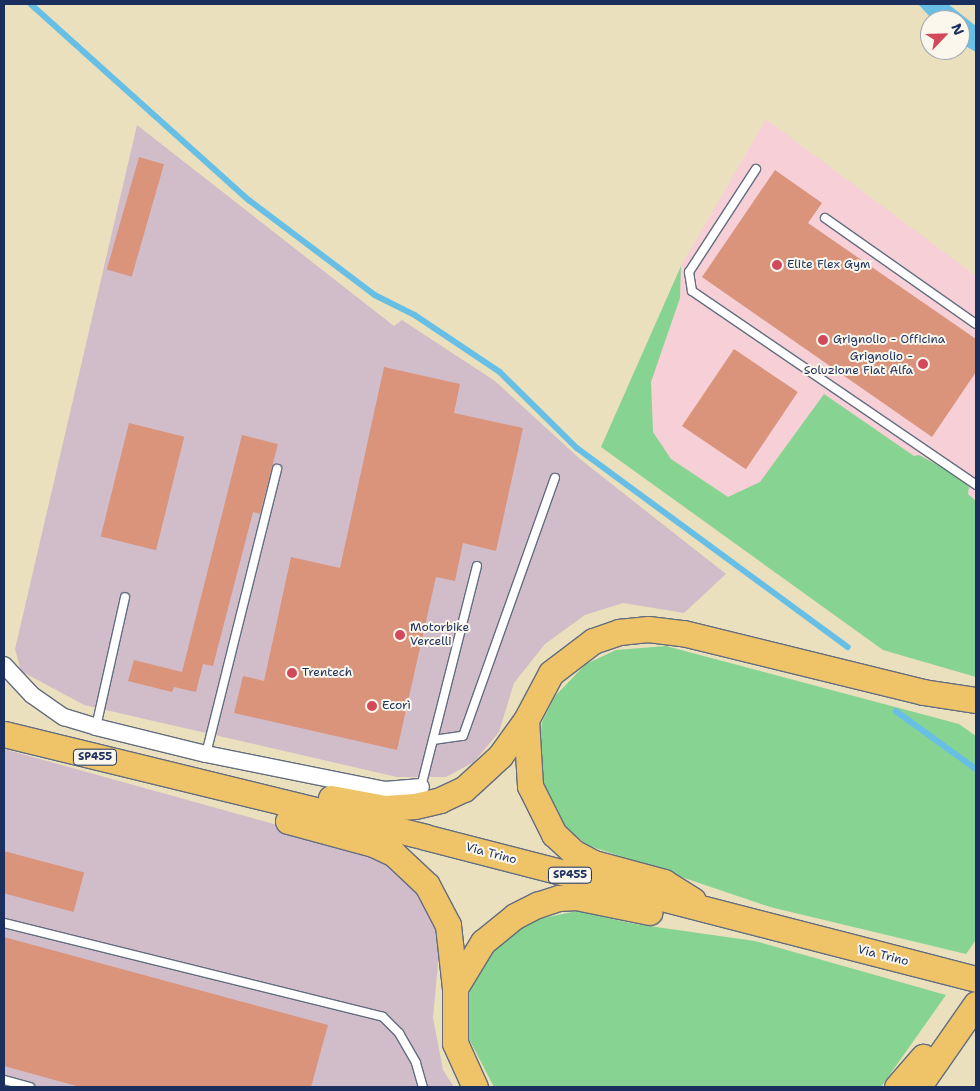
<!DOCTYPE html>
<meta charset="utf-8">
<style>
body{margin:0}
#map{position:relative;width:980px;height:1091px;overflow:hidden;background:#eae0bd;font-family:"Shantell Sans",sans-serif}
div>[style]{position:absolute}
.built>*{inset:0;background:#f6cfd7}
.industrial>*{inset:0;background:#d1bdc9}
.green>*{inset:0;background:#87d492}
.water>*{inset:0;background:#68bfe5}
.stream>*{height:5.5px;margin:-2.75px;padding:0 2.75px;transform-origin:2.75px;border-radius:2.75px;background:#68bfe5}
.building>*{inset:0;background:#da947c;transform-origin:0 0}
.roads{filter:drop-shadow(1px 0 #636d7f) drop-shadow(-1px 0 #636d7f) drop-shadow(0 1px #636d7f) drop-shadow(0 -1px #636d7f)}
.lane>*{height:8px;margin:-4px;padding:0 4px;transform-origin:4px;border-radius:4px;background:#fff}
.street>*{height:16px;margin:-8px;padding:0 8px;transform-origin:8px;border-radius:8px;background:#fff}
.primary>*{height:25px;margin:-12.5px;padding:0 12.5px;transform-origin:12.5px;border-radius:12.5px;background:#efc469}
.dots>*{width:14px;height:14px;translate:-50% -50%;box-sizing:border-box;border:2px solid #fbf7ec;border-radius:50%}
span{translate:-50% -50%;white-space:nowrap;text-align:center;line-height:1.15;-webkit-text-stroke:4px #fbf7ec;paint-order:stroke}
.shield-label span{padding:1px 4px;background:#fbf7ec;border:1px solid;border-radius:4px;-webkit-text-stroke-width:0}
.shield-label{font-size:11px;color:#1b2f5e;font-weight:700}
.poi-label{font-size:12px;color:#1b2f5e}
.left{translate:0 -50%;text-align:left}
.right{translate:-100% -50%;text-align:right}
.street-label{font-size:12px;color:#1b2f5e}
.frame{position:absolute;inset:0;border:5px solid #1b2f5e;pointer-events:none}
.north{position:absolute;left:920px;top:10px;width:50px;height:50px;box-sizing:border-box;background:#fbf7ec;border:1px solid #a1a7b3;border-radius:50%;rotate:66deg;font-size:14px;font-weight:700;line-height:20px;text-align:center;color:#1b2f5e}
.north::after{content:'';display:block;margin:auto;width:18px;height:22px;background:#d1495b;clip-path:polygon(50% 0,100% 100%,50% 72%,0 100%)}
</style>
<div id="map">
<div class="built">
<i style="clip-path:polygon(766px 119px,976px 276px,976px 677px,883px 650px,601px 447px,681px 266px)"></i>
</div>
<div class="industrial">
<i style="clip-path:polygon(137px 125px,394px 326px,402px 320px,495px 381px,580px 459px,726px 574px,684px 613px,623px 603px,585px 615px,545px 644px,514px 683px,499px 732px,474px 762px,446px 777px,397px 777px,84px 705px,21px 671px,15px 649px)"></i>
<i style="clip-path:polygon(4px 749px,378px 853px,407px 875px,427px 905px,440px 942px,433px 1018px,443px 1070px,454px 1087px,4px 1087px)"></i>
</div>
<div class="green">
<i style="clip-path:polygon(681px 266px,680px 298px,651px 382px,653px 432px,671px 459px,728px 497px,760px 482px,824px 394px,914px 456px,919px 455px,958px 476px,969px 487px,968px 494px,976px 501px,976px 677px,883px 650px,601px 447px)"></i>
<i style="clip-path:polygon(666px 646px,959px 724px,976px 736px,976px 940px,966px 954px,770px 907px,587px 845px,558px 820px,544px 789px,539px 751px,542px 722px,555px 696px,586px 664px,616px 650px)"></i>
<i style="clip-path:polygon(577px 911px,635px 924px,755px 941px,946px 995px,881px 1087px,494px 1087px,467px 1035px,468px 998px,474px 975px,496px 940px,538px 919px)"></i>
</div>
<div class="water">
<i style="clip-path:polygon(918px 4px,948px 4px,976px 26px,976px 52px,960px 43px,960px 20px,933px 20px)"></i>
</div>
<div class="stream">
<i style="left:31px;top:4px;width:293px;rotate:42deg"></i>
<i style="left:249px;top:200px;width:158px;rotate:37deg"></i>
<i style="left:375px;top:295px;width:45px;rotate:26.6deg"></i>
<i style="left:415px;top:315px;width:102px;rotate:33.8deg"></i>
<i style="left:500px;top:372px;width:108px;rotate:44.6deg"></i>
<i style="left:577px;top:448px;width:336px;rotate:36.3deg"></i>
<i style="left:896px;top:711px;width:99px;rotate:35.9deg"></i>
</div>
<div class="building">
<i style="left:139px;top:157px;width:26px;height:117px;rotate:16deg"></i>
<i style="clip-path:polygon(775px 170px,822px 203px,808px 223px,976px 339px,976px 372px,932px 437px,702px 277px)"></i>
<i style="left:734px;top:349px;width:77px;height:93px;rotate:34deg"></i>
<i style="clip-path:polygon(384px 367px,460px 384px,454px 413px,523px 428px,496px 551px,463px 543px,455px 581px,436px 577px,397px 750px,234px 713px,243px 676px,264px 681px,291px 557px,340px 568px)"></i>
<i style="left:129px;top:423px;width:57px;height:117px;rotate:14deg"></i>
<i style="clip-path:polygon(242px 435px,278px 444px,260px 514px,253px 512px,213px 666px,203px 664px,196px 692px,174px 687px,172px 692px,128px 681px,134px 660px,182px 672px)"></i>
<i style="left:4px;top:851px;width:83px;height:41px;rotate:15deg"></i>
<i style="clip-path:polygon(4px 937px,328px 1025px,311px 1087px,80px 1087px,4px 1066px)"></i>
</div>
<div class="roads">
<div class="lane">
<i style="left:756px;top:169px;width:123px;rotate:123deg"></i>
<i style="left:689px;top:272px;width:19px;rotate:81deg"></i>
<i style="left:692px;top:291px;width:344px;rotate:34.3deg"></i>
<i style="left:825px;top:218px;width:184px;rotate:35.1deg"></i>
<i style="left:96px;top:727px;width:133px;rotate:-77.4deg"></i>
<i style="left:433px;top:740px;width:30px;rotate:-8deg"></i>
<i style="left:463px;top:736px;width:274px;rotate:-70.4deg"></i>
<i style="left:206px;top:754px;width:294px;rotate:-76deg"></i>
<i style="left:421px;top:787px;width:228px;rotate:-75.8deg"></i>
<i style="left:4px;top:923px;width:390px;rotate:13.9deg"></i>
<i style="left:383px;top:1017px;width:23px;rotate:45deg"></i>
<i style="left:399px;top:1033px;width:34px;rotate:60deg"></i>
<i style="left:416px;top:1063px;width:25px;rotate:74deg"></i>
<i style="left:4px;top:1080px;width:27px;rotate:15deg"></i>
</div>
<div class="street">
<i style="left:4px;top:665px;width:41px;rotate:47deg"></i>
<i style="left:32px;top:695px;width:39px;rotate:35deg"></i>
<i style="left:64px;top:717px;width:34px;rotate:17deg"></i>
<i style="left:96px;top:727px;width:113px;rotate:13.8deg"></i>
<i style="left:206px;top:754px;width:183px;rotate:11.4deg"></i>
<i style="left:385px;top:790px;width:36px;rotate:-5deg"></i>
</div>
<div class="primary">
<i style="left:526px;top:720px;width:66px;rotate:86.5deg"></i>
<i style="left:530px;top:786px;width:54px;rotate:63.4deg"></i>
<i style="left:554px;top:834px;width:26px;rotate:43deg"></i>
<i style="left:573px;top:852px;width:24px;rotate:28deg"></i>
<i style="left:594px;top:863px;width:73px;rotate:15.2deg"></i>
<i style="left:664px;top:882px;width:34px;rotate:32deg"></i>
<i style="left:4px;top:734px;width:433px;rotate:13.7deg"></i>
<i style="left:425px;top:837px;width:569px;rotate:14.45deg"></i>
<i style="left:331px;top:798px;width:55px;rotate:10.5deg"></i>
<i style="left:385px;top:808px;width:30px;rotate:-4deg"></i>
<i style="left:415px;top:806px;width:26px;rotate:-13deg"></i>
<i style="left:440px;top:800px;width:26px;rotate:-25deg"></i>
<i style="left:464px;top:789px;width:49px;rotate:-42.5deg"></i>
<i style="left:500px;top:756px;width:44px;rotate:-54.2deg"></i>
<i style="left:526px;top:720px;width:53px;rotate:-62deg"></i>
<i style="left:551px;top:673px;width:53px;rotate:-37.3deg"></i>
<i style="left:593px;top:641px;width:28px;rotate:-19deg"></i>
<i style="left:619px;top:632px;width:29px;rotate:-6deg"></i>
<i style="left:648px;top:629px;width:35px;rotate:7deg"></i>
<i style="left:683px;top:633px;width:247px;rotate:13.8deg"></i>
<i style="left:923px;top:692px;width:54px;rotate:8.6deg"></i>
<i style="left:288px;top:821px;width:88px;rotate:15.1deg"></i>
<i style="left:373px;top:844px;width:23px;rotate:25deg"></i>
<i style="left:394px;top:854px;width:45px;rotate:43.2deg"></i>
<i style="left:427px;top:885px;width:45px;rotate:62.3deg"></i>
<i style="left:448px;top:925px;width:63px;rotate:83.7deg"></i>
<i style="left:455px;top:988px;width:55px;rotate:90deg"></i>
<i style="left:455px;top:1043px;width:48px;rotate:65.6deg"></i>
<i style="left:455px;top:988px;width:54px;rotate:-58.7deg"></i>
<i style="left:483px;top:942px;width:41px;rotate:-39.1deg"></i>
<i style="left:515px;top:916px;width:25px;rotate:-27deg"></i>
<i style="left:537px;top:905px;width:23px;rotate:-18deg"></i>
<i style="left:559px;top:898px;width:17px;rotate:-3deg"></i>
<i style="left:576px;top:897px;width:75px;rotate:11.6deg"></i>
<i style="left:897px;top:1087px;width:40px;rotate:-49deg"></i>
<i style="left:918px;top:1087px;width:101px;rotate:-55.1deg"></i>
</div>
</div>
<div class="dots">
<i style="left:777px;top:265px;background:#d1495b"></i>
<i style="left:823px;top:340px;background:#d1495b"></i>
<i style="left:923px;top:364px;background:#d1495b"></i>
<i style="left:400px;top:635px;background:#d1495b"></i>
<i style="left:292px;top:673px;background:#d1495b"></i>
<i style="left:372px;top:706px;background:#d1495b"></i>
</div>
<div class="shield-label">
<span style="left:95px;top:757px">SP455</span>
<span style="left:570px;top:875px">SP455</span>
</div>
<div class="poi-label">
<span class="left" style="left:787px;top:265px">Elite Flex Gym</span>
<span class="left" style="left:833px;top:340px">Grignolio - Officina</span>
<span class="right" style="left:913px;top:364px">Grignolio -<br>Soluzione Fiat Alfa</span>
<span class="left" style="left:410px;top:635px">Motorbike<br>Vercelli</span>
<span class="left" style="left:302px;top:673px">Trentech</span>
<span class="left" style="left:382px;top:706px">Ecorì</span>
</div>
<div class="street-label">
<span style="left:491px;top:854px;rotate:15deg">Via Trino</span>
<span style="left:883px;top:956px;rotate:14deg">Via Trino</span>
</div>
<div class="frame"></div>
<div class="north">N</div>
</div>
